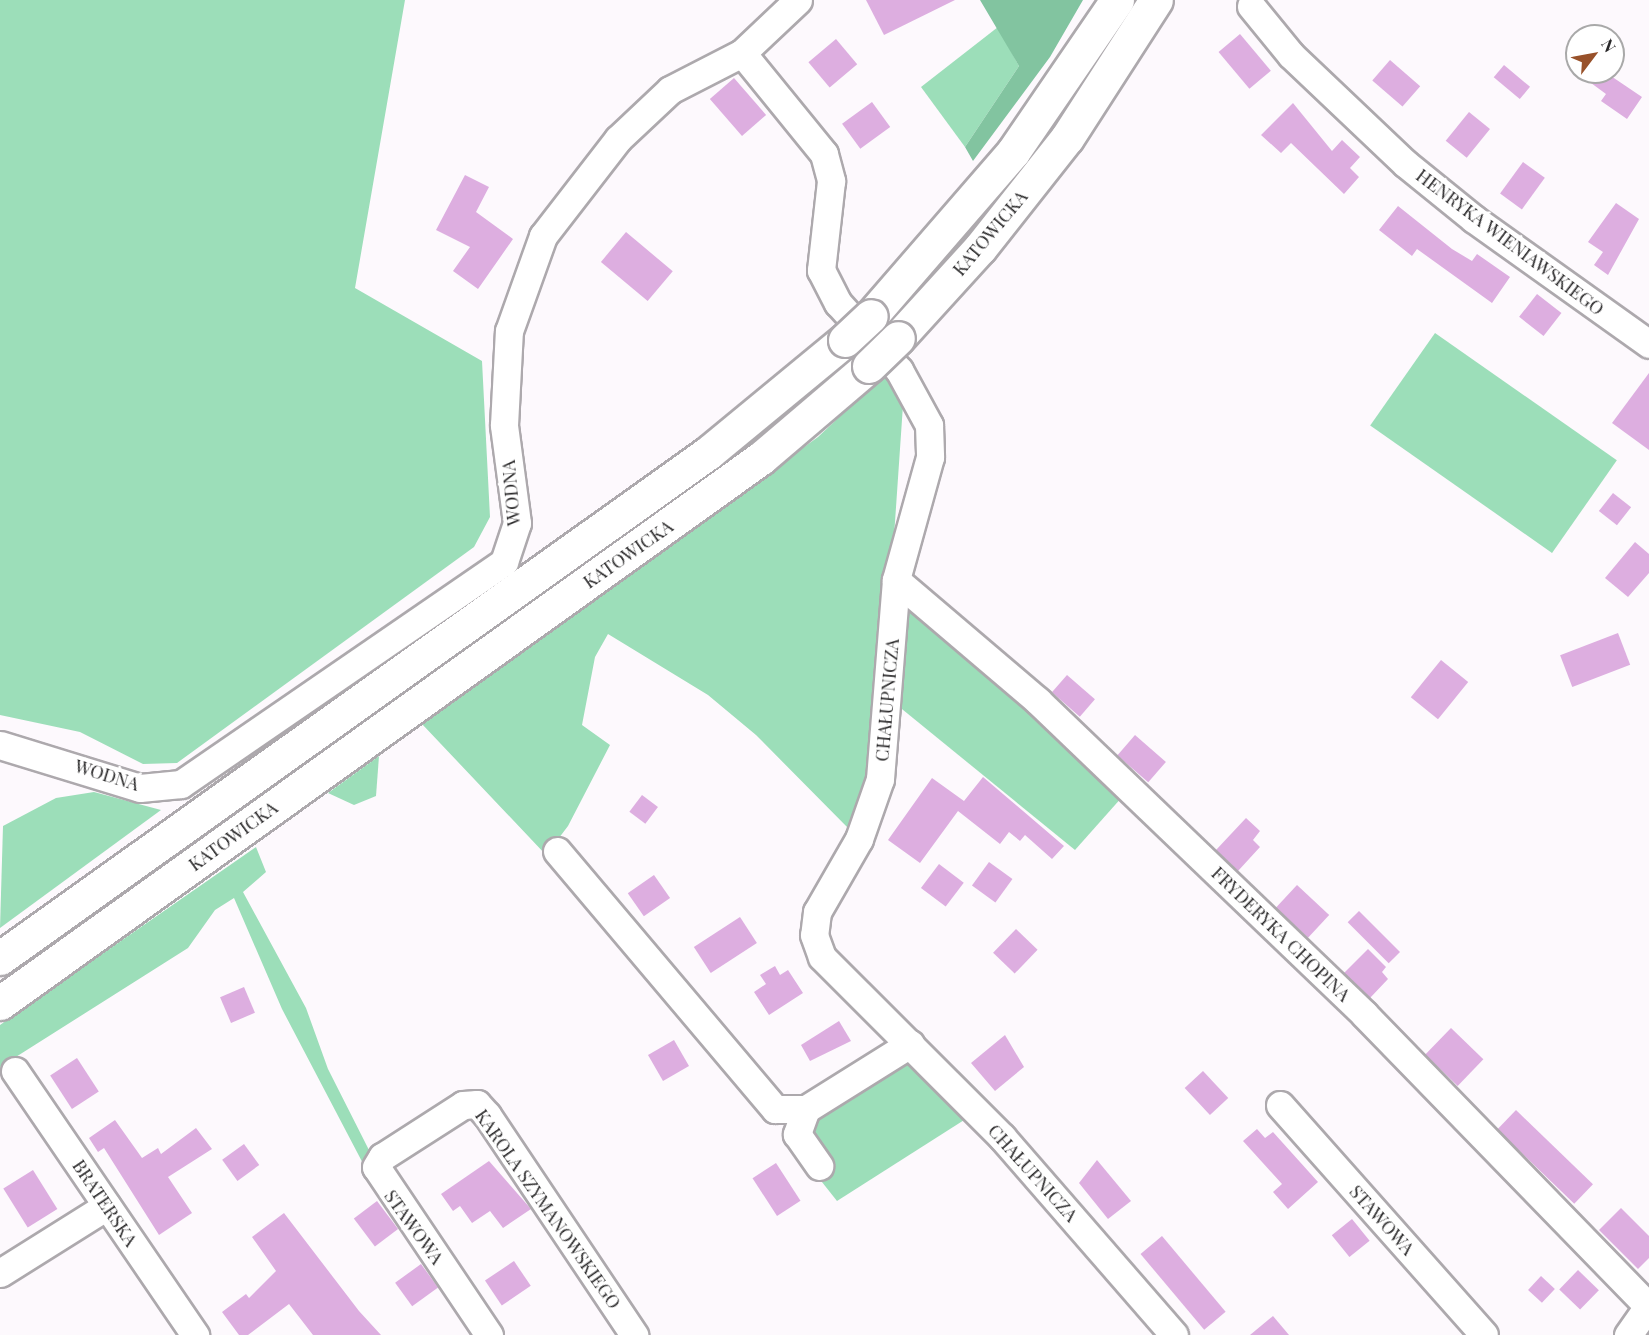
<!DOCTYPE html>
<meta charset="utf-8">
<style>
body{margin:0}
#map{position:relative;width:1649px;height:1335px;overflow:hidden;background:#fdf9fd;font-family:"Playfair Display",serif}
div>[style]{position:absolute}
.green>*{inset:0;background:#9cdeb9;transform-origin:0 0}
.forest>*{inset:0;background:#82c4a0}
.building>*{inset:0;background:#ddaee0;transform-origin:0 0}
.roads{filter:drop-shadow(2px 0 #ada9ad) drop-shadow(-2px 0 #ada9ad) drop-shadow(0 2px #ada9ad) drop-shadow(0 -2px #ada9ad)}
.minor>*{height:27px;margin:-13.5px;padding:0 13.5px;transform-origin:13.5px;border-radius:13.5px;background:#fff}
.major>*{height:33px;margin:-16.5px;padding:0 16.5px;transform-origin:16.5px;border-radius:16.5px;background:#fff}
.bridges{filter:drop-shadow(2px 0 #ada9ad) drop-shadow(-2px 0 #ada9ad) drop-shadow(0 2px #ada9ad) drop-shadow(0 -2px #ada9ad)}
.major-bridge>*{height:33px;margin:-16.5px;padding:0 16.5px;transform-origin:16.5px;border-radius:16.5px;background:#fff}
span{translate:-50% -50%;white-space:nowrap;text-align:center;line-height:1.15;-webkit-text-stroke:6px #fff;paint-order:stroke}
.street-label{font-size:18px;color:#292829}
.north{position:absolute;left:1565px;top:24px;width:60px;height:60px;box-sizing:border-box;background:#fff;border:2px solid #a9a9a9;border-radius:50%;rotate:58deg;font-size:16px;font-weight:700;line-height:24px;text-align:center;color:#292829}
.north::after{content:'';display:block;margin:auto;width:21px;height:27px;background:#98512a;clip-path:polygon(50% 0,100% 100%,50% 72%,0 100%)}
</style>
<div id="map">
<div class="green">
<i style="clip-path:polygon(0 0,405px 0,355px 288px,482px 361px,490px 517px,474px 547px,177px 763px,143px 764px,80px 732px,0 715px)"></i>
<i style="clip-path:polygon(998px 27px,1019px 66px,965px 147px,921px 87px)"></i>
<i style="left:1435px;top:333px;width:222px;height:113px;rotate:35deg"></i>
<i style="clip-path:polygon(887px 372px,903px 405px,880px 741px,851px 831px,756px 735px,708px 695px,608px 634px,595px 657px,582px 725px,610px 745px,568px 826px,546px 855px,422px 724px,818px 437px)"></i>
<i style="clip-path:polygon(916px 606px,1123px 796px,1075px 850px,897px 705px,901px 611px)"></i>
<i style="clip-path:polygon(379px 756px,376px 796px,354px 805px,328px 793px)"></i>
<i style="clip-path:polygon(94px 792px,161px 810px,0 928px,3px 826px,56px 798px)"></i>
<i style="clip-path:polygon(256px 847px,266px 872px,243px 892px,306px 1008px,328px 1069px,372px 1156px,368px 1173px,282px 1009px,234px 898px,215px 910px,188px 948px,0 1067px,0 1025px)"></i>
<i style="clip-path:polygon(907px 1060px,972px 1115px,837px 1201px,818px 1177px,803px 1128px,811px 1114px)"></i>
</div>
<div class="forest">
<i style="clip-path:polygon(980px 0,1083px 0,1050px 57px,973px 161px,965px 147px,1019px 66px)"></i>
</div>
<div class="building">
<i style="clip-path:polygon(866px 0,955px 0,884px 35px)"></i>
<i style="left:1240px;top:34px;width:48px;height:28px;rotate:50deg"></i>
<i style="left:836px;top:39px;width:33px;height:36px;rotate:50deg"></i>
<i style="left:1390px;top:60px;width:40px;height:27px;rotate:41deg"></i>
<i style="left:1504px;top:65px;width:34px;height:16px;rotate:40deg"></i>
<i style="clip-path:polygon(1576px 72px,1605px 72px,1642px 97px,1627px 119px,1601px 101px,1606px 94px)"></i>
<i style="left:734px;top:78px;width:49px;height:32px;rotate:49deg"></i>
<i style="left:872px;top:102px;width:31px;height:37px;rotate:54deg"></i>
<i style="clip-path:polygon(1293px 103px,1332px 151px,1342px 140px,1360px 157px,1350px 168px,1359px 177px,1344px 194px,1291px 143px,1281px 153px,1261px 135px)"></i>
<i style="left:1469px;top:112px;width:27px;height:37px;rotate:39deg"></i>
<i style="left:1523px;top:162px;width:27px;height:39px;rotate:36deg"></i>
<i style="clip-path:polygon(465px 175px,489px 187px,476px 212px,513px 239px,478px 289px,453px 271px,470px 247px,436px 230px)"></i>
<i style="clip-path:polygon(1616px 203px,1639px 219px,1608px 275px,1594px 265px,1603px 252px,1588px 242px)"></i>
<i style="clip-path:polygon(1398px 206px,1452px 249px,1472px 261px,1477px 254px,1510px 277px,1492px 303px,1417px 249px,1412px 256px,1379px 230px)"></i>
<i style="left:626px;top:232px;width:61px;height:39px;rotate:40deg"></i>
<i style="left:1537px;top:294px;width:31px;height:29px;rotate:38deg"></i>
<i style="clip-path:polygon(1649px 373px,1649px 450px,1612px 423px)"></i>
<i style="left:1613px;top:493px;width:23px;height:23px;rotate:38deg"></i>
<i style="clip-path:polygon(1635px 542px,1649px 554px,1649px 573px,1628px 597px,1605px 578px)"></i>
<i style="left:1618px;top:633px;width:34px;height:62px;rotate:69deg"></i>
<i style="left:1441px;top:660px;width:35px;height:48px;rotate:39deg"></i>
<i style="left:1067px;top:675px;width:37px;height:23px;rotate:41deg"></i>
<i style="left:1135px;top:735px;width:41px;height:27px;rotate:41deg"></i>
<i style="clip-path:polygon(983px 777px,1064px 846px,1052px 859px,1025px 835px,1020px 841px,1009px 832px,1000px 844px,958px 811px,920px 863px,888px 840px,932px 778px,964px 801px)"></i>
<i style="left:642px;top:795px;width:20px;height:21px;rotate:37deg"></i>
<i style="clip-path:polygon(1246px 818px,1260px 831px,1253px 840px,1260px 847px,1238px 871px,1216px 850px)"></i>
<i style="left:989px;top:862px;width:29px;height:29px;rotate:36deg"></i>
<i style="left:939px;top:864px;width:31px;height:30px;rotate:37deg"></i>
<i style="left:654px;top:875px;width:28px;height:32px;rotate:55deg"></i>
<i style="left:1297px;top:885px;width:44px;height:31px;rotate:43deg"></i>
<i style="left:1359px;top:911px;width:58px;height:16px;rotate:45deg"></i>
<i style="left:740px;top:917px;width:31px;height:55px;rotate:57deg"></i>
<i style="left:1016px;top:929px;width:30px;height:33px;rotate:44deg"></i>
<i style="clip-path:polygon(1368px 949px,1386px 967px,1382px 972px,1388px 979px,1370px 998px,1344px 973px)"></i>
<i style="clip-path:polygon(775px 966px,780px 975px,788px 970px,803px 993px,769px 1015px,754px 992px,766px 984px,760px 975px)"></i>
<i style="left:244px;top:987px;width:28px;height:26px;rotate:67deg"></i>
<i style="clip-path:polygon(839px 1021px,851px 1041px,810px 1061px,801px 1045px)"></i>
<i style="left:1451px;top:1028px;width:45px;height:37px;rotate:44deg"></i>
<i style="clip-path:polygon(1005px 1035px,1024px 1067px,995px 1091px,971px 1063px)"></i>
<i style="left:674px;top:1040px;width:30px;height:30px;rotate:60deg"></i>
<i style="left:77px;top:1058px;width:40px;height:32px;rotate:57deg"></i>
<i style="left:1203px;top:1071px;width:37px;height:25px;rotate:47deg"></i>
<i style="left:1516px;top:1110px;width:107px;height:27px;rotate:44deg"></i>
<i style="clip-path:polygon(115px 1120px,142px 1158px,158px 1148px,161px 1154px,196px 1128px,212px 1149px,168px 1177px,192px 1213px,159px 1235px,104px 1148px,98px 1152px,89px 1138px)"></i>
<i style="clip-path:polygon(1257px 1129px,1265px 1138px,1273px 1132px,1318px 1182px,1288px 1209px,1273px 1192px,1282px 1184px,1243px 1141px)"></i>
<i style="left:244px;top:1144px;width:26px;height:27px;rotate:54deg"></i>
<i style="clip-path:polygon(1097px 1160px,1131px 1201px,1108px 1219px,1079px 1183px)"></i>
<i style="clip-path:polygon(489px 1161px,531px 1209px,503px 1228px,490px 1211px,472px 1223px,460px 1206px,453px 1211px,441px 1194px)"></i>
<i style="left:776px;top:1163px;width:45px;height:28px;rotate:57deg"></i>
<i style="left:33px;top:1170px;width:46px;height:35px;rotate:58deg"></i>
<i style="left:377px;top:1201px;width:35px;height:29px;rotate:53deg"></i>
<i style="clip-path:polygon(1621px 1208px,1649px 1236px,1649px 1258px,1638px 1269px,1599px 1230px)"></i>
<i style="clip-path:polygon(284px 1213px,359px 1311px,381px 1335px,313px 1335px,289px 1304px,248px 1335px,239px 1335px,222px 1312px,246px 1294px,249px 1298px,276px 1271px,252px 1237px)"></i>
<i style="left:1352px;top:1219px;width:28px;height:26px;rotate:51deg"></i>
<i style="left:1162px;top:1236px;width:99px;height:28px;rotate:50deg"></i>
<i style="left:514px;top:1261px;width:30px;height:35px;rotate:56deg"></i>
<i style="left:421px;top:1264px;width:29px;height:32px;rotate:54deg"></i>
<i style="left:1578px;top:1270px;width:29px;height:27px;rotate:44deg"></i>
<i style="left:1541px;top:1276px;width:19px;height:19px;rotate:43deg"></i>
<i style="clip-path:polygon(1273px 1316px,1289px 1335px,1250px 1335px)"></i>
</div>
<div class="roads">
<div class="minor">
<i style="left:1251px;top:6px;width:63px;rotate:50.8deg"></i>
<i style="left:1291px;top:55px;width:158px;rotate:43.5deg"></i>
<i style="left:1406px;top:164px;width:87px;rotate:39deg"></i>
<i style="left:1474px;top:219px;width:215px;rotate:35.5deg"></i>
<i style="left:742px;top:53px;width:130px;rotate:50.9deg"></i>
<i style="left:824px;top:154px;width:28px;rotate:75deg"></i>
<i style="left:831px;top:181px;width:90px;rotate:96.4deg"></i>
<i style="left:821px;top:270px;width:37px;rotate:63deg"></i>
<i style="left:838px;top:303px;width:91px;rotate:47.7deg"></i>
<i style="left:899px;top:370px;width:63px;rotate:61.4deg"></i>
<i style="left:929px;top:425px;width:32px;rotate:88deg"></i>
<i style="left:930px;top:457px;width:128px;rotate:105.5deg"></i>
<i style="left:896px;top:580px;width:200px;rotate:94.6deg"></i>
<i style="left:880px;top:779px;width:64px;rotate:109.3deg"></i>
<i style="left:859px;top:839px;width:84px;rotate:119.9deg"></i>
<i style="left:817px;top:912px;width:23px;rotate:97deg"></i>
<i style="left:814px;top:935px;width:23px;rotate:70deg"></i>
<i style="left:822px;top:957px;width:255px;rotate:45deg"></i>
<i style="left:1002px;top:1137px;width:262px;rotate:49deg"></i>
<i style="left:896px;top:580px;width:187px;rotate:40.4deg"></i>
<i style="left:1038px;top:701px;width:452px;rotate:43.8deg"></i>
<i style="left:1364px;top:1014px;width:407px;rotate:45.8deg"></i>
<i style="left:0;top:745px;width:146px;rotate:17.1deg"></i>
<i style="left:140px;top:788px;width:41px;rotate:-5.6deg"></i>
<i style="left:181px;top:784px;width:392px;rotate:-34.5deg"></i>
<i style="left:504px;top:562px;width:41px;rotate:-71.6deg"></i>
<i style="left:517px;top:523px;width:99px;rotate:-97.6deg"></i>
<i style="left:504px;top:425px;width:94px;rotate:-87deg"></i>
<i style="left:509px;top:331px;width:101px;rotate:-70.3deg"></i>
<i style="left:543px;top:236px;width:123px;rotate:-52.3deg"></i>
<i style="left:618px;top:139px;width:71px;rotate:-43.3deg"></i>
<i style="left:670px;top:90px;width:81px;rotate:-27.2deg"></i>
<i style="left:742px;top:53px;width:77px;rotate:-43.4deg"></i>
<i style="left:557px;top:851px;width:338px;rotate:49.8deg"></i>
<i style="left:775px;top:1109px;width:31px"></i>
<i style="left:806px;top:1109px;width:123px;rotate:-32deg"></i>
<i style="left:15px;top:1071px;width:320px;rotate:55.7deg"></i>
<i style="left:1280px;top:1105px;width:307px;rotate:48.4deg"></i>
<i style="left:806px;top:1109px;width:27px;rotate:110deg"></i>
<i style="left:797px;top:1134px;width:39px;rotate:55deg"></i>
<i style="left:0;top:1273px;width:126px;rotate:-32.1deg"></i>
<i style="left:489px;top:1335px;width:202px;rotate:-123.9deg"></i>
<i style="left:376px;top:1167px;width:12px;rotate:-59deg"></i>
<i style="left:382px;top:1157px;width:96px;rotate:-32.7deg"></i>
<i style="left:463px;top:1105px;width:14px;rotate:-4deg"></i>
<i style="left:477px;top:1104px;width:15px;rotate:48deg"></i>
<i style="left:487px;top:1115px;width:265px;rotate:56.2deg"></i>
<i style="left:1628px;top:1335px;width:37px;rotate:-55deg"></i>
</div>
<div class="major">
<i style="left:871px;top:316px;width:217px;rotate:-49.1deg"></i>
<i style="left:1013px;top:152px;width:184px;rotate:-55.6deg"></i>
<i style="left:898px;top:338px;width:122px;rotate:-47.7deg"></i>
<i style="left:980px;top:248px;width:140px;rotate:-51.7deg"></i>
<i style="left:1067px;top:138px;width:164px;rotate:-57.2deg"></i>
<i style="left:0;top:958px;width:870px;rotate:-35.5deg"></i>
<i style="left:708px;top:453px;width:178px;rotate:-39.5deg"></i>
<i style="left:0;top:1003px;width:936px;rotate:-35.61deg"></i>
<i style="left:761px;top:458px;width:142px;rotate:-40.4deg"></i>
</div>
</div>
<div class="bridges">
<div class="major-bridge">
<i style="left:845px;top:340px;width:35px;rotate:-43deg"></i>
<i style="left:869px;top:366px;width:40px;rotate:-44deg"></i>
</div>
</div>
<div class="street-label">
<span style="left:990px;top:233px;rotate:-50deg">KATOWICKA</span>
<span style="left:1510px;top:242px;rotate:37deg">HENRYKA WIENIAWSKIEGO</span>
<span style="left:511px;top:493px;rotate:-95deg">WODNA</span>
<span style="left:628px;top:554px;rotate:-35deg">KATOWICKA</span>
<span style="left:887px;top:700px;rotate:-85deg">CHAŁUPNICZA</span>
<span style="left:107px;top:775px;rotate:17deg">WODNA</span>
<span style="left:233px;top:836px;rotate:-36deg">KATOWICKA</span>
<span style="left:1281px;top:934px;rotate:44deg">FRYDERYKA CHOPINA</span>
<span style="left:1033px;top:1173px;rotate:48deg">CHAŁUPNICZA</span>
<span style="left:105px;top:1203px;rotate:56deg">BRATERSKA</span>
<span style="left:548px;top:1209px;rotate:55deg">KAROLA SZYMANOWSKIEGO</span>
<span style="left:1382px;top:1220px;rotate:48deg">STAWOWA</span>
<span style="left:414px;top:1227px;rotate:54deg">STAWOWA</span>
</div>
<div class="north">N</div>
</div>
